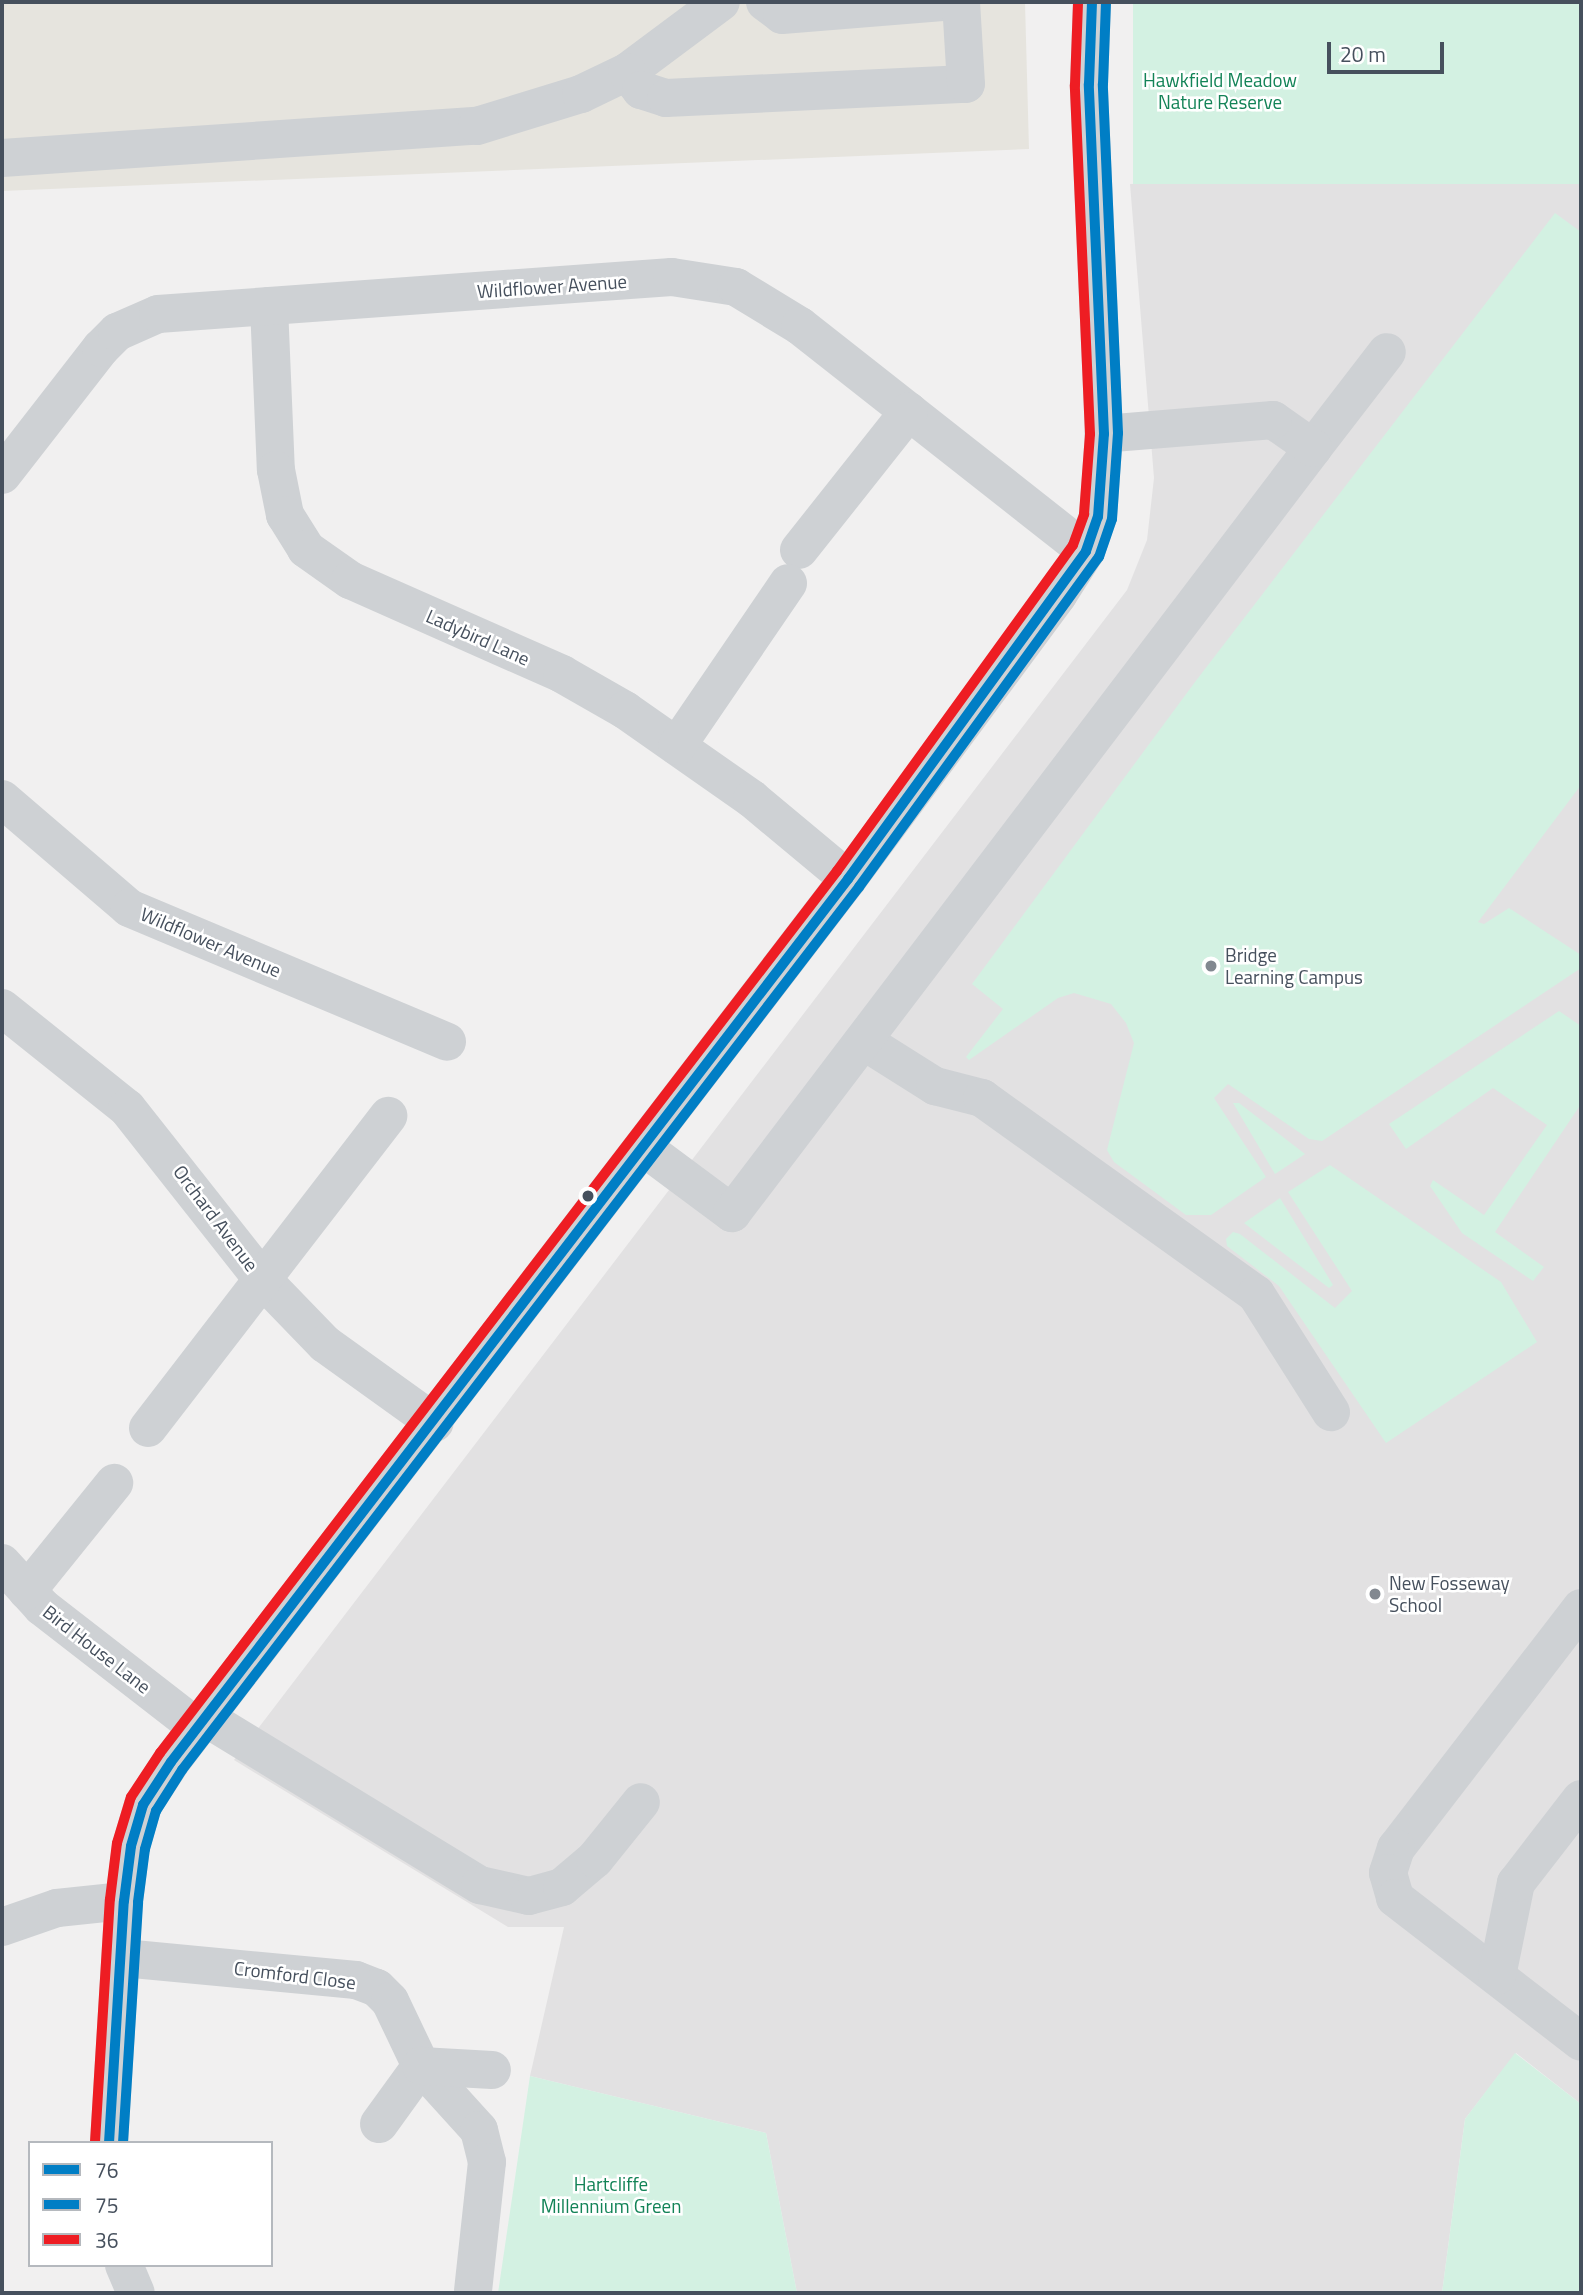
<!DOCTYPE html>
<style>
body{margin:0}
#map{position:relative;width:1583px;height:2295px;overflow:hidden;background:#f1f0f0;font-family:"Titillium Web",sans-serif}
div>[style]{position:absolute}
.commercial>*{inset:0;background:#e6e4de}
.education>*{inset:0;background:#e2e1e2}
.green>*{inset:0;background:#d3f1e2;transform-origin:0 0}
.minor>*{height:38px;margin:-19px;padding:0 19px;transform-origin:19px;border-radius:19px;background:#ced1d4}
.bus-1>*{height:10px;margin:-5px;padding:0 5px;transform-origin:5px;border-radius:5px;background:#007ec5}
.bus-2>*{height:10px;margin:-5px;padding:0 5px;transform-origin:5px;border-radius:5px;background:#007ec5}
.bus-3>*{height:10px;margin:-5px;padding:0 5px;transform-origin:5px;border-radius:5px;background:#ee1d23}
.dots>*{width:19px;height:19px;translate:-50% -50%;box-sizing:border-box;border:4px solid #fff;border-radius:50%}
span{translate:-50% -50%;white-space:nowrap;text-align:center;line-height:1.15;-webkit-text-stroke:5px #fff;paint-order:stroke}
.park-label{font-size:19px;color:#138357}
.street-label{font-size:19px;color:#46505d}
.poi-label{font-size:19px;color:#46505d}
.left{translate:0 -50%;text-align:left}
.frame{position:absolute;inset:0;border:4px solid #46505d;pointer-events:none}
.legend{position:absolute;left:28px;top:2141px;width:245px;height:126px;box-sizing:border-box;background:#fff;border:2px solid #b5b9be;margin:0;padding:9px 12px;list-style:none;font-size:21px;color:#46505d}
.legend li{display:flex;align-items:center;gap:14px;height:35px}
.legend b{width:35px;border:2px solid #b5b9be}
.scale{position:absolute;left:1327px;top:42px;width:117px;height:32px;box-sizing:border-box;border:4px solid #46505d;border-top:0;padding-left:9px;font-size:21px;line-height:24px;white-space:nowrap;color:#46505d;-webkit-text-stroke:5px #fff;paint-order:stroke}
</style>
<div id="map">
<div class="commercial">
<i style="clip-path:polygon(2px 2px,1025px 2px,1029px 149px,2px 191px)"></i>
</div>
<div class="education">
<i style="clip-path:polygon(1581px 161px,1581px 2104px,1516px 2053px,1465px 2119px,1442px 2293px,797px 2293px,766px 2133px,530px 2076px,564px 1927px,508px 1927px,234px 1760px,1127px 590px,1147px 540px,1154px 478px,1130px 184px)"></i>
</div>
<div class="green">
<i style="left:1133px;top:2px;width:448px;height:182px"></i>
<i style="clip-path:polygon(1555px 213px,1581px 232px,1581px 785px,1478px 922px,1484px 924px,1509px 908px,1581px 955px,1581px 968px,1322px 1141px,1309px 1139px,1228px 1084px,1214px 1098px,1266px 1177px,1211px 1215px,1186px 1215px,1114px 1162px,1107px 1150px,1134px 1043px,1126px 1023px,1111px 1004px,1074px 993px,1058px 998px,969px 1060px,966px 1057px,1003px 1009px,972px 984px,1195px 682px)"></i>
<i style="clip-path:polygon(1559px 1011px,1581px 1026px,1581px 1104px,1495px 1232px,1544px 1267px,1533px 1281px,1462px 1233px,1430px 1186px,1433px 1180px,1484px 1215px,1547px 1125px,1493px 1088px,1406px 1149px,1389px 1124px)"></i>
<i style="clip-path:polygon(1233px 1103px,1239px 1103px,1305px 1154px,1275px 1174px)"></i>
<i style="clip-path:polygon(1330px 1165px,1501px 1282px,1537px 1342px,1386px 1443px,1279px 1286px,1227px 1246px,1226px 1239px,1233px 1232px,1240px 1234px,1335px 1308px,1352px 1291px,1288px 1192px)"></i>
<i style="clip-path:polygon(1280px 1198px,1333px 1285px,1329px 1288px,1244px 1223px)"></i>
<i style="clip-path:polygon(1515px 2053px,1581px 2104px,1581px 2293px,1442px 2293px,1465px 2119px)"></i>
<i style="clip-path:polygon(530px 2076px,766px 2133px,797px 2293px,498px 2293px)"></i>
</div>
<div class="minor">
<i style="left:765px;top:2px;width:21px;rotate:37deg"></i>
<i style="left:782px;top:15px;width:164px;rotate:-4.6deg"></i>
<i style="left:627px;top:72px;width:117px;rotate:-36.7deg"></i>
<i style="left:2px;top:158px;width:476px;rotate:-3.9deg"></i>
<i style="left:477px;top:126px;width:109px;rotate:-17.1deg"></i>
<i style="left:581px;top:94px;width:51px;rotate:-25.6deg"></i>
<i style="left:627px;top:72px;width:23px;rotate:52deg"></i>
<i style="left:641px;top:90px;width:26px;rotate:18deg"></i>
<i style="left:666px;top:98px;width:300px;rotate:-2.7deg"></i>
<i style="left:966px;top:84px;width:82px;rotate:-93.5deg"></i>
<i style="left:269px;top:306px;width:164px;rotate:87.6deg"></i>
<i style="left:276px;top:470px;width:46px;rotate:78.7deg"></i>
<i style="left:285px;top:515px;width:40px;rotate:58deg"></i>
<i style="left:306px;top:549px;width:54px;rotate:35.2deg"></i>
<i style="left:350px;top:580px;width:232px;rotate:23.9deg"></i>
<i style="left:562px;top:674px;width:73px;rotate:29.7deg"></i>
<i style="left:625px;top:710px;width:155px;rotate:35deg"></i>
<i style="left:752px;top:799px;width:125px;rotate:39.8deg"></i>
<i style="left:1313px;top:448px;width:121px;rotate:-52.4deg"></i>
<i style="left:2px;top:475px;width:161px;rotate:-52.1deg"></i>
<i style="left:101px;top:348px;width:23px;rotate:-45deg"></i>
<i style="left:117px;top:332px;width:45px;rotate:-23.7deg"></i>
<i style="left:158px;top:314px;width:515px;rotate:-4.12deg"></i>
<i style="left:672px;top:277px;width:65px;rotate:8.9deg"></i>
<i style="left:736px;top:287px;width:75px;rotate:31.4deg"></i>
<i style="left:800px;top:326px;width:364px;rotate:38.2deg"></i>
<i style="left:799px;top:550px;width:177px;rotate:-51.6deg"></i>
<i style="left:677px;top:746px;width:197px;rotate:-55.7deg"></i>
<i style="left:2px;top:799px;width:167px;rotate:40.6deg"></i>
<i style="left:129px;top:908px;width:345px;rotate:22.8deg"></i>
<i style="left:2px;top:1008px;width:160px;rotate:38.7deg"></i>
<i style="left:127px;top:1108px;width:219px;rotate:51.7deg"></i>
<i style="left:263px;top:1280px;width:89px;rotate:45.9deg"></i>
<i style="left:325px;top:1344px;width:135px;rotate:35.7deg"></i>
<i style="left:865px;top:1042px;width:83px;rotate:32.2deg"></i>
<i style="left:935px;top:1086px;width:49px;rotate:14.3deg"></i>
<i style="left:982px;top:1098px;width:337px;rotate:35.6deg"></i>
<i style="left:1256px;top:1294px;width:140px;rotate:57.6deg"></i>
<i style="left:643px;top:1147px;width:111px;rotate:36.6deg"></i>
<i style="left:732px;top:1213px;width:961px;rotate:-52.78deg"></i>
<i style="left:1313px;top:448px;width:49px;rotate:-145deg"></i>
<i style="left:1273px;top:420px;width:170px;rotate:175.3deg"></i>
<i style="left:148px;top:1428px;width:394px;rotate:-52.4deg"></i>
<i style="left:2px;top:1563px;width:59px;rotate:47.7deg"></i>
<i style="left:42px;top:1607px;width:197px;rotate:37.8deg"></i>
<i style="left:27px;top:1591px;width:139px;rotate:-51.1deg"></i>
<i style="left:1581px;top:1608px;width:303px;rotate:127.6deg"></i>
<i style="left:1396px;top:1848px;width:26px;rotate:108deg"></i>
<i style="left:1388px;top:1873px;width:26px;rotate:74deg"></i>
<i style="left:1395px;top:1898px;width:235px;rotate:37.7deg"></i>
<i style="left:206px;top:1718px;width:321px;rotate:31.4deg"></i>
<i style="left:480px;top:1885px;width:50px;rotate:12.7deg"></i>
<i style="left:529px;top:1896px;width:34px;rotate:-15deg"></i>
<i style="left:562px;top:1887px;width:43px;rotate:-40.3deg"></i>
<i style="left:595px;top:1859px;width:73px;rotate:-51.1deg"></i>
<i style="left:2px;top:1927px;width:58px;rotate:-19.1deg"></i>
<i style="left:57px;top:1908px;width:67px;rotate:-6deg"></i>
<i style="left:123px;top:1958px;width:234px;rotate:5.4deg"></i>
<i style="left:356px;top:1980px;width:22px;rotate:21deg"></i>
<i style="left:377px;top:1988px;width:18px;rotate:45deg"></i>
<i style="left:390px;top:2001px;width:72px;rotate:64.5deg"></i>
<i style="left:421px;top:2066px;width:86px;rotate:47.8deg"></i>
<i style="left:479px;top:2130px;width:33px;rotate:76deg"></i>
<i style="left:487px;top:2162px;width:129px;rotate:96.2deg"></i>
<i style="left:1497px;top:1976px;width:95px;rotate:-78.5deg"></i>
<i style="left:1516px;top:1883px;width:106px;rotate:-52.3deg"></i>
<i style="left:379px;top:2124px;width:72px;rotate:-54.1deg"></i>
<i style="left:421px;top:2066px;width:71px;rotate:3.2deg"></i>
<i style="left:109px;top:2143px;width:242px;rotate:-86.5deg"></i>
<i style="left:124px;top:1901px;width:55px;rotate:-82.7deg"></i>
<i style="left:131px;top:1846px;width:43px;rotate:-73.7deg"></i>
<i style="left:143px;top:1805px;width:51px;rotate:-56.9deg"></i>
<i style="left:171px;top:1762px;width:1113px;rotate:-52.52deg"></i>
<i style="left:848px;top:879px;width:353px;rotate:-53.5deg"></i>
<i style="left:1058px;top:595px;width:52px;rotate:-57.5deg"></i>
<i style="left:1086px;top:551px;width:36px;rotate:-71deg"></i>
<i style="left:1098px;top:517px;width:83px;rotate:-85.9deg"></i>
<i style="left:1104px;top:434px;width:350px;rotate:-92.5deg"></i>
<i style="left:1089px;top:84px;width:82px;rotate:-87.9deg"></i>
<i style="left:124px;top:2265px;width:30px;rotate:67deg"></i>
</div>
<div class="bus-1">
<i style="left:109px;top:2143px;width:242px;rotate:-86.5deg"></i>
<i style="left:124px;top:1901px;width:55px;rotate:-82.7deg"></i>
<i style="left:131px;top:1846px;width:43px;rotate:-73.7deg"></i>
<i style="left:143px;top:1805px;width:51px;rotate:-56.9deg"></i>
<i style="left:171px;top:1762px;width:1113px;rotate:-52.52deg"></i>
<i style="left:848px;top:879px;width:405px;rotate:-54deg"></i>
<i style="left:1086px;top:551px;width:36px;rotate:-71deg"></i>
<i style="left:1098px;top:517px;width:83px;rotate:-85.9deg"></i>
<i style="left:1104px;top:434px;width:350px;rotate:-92.5deg"></i>
<i style="left:1089px;top:84px;width:82px;rotate:-87.9deg"></i>
</div>
<div class="bus-2">
<i style="left:123px;top:2143px;width:241px;rotate:-86.4deg"></i>
<i style="left:138px;top:1902px;width:53px;rotate:-82.5deg"></i>
<i style="left:145px;top:1849px;width:40px;rotate:-74deg"></i>
<i style="left:156px;top:1811px;width:49px;rotate:-57.6deg"></i>
<i style="left:182px;top:1770px;width:1113px;rotate:-52.52deg"></i>
<i style="left:859px;top:887px;width:408px;rotate:-54deg"></i>
<i style="left:1099px;top:557px;width:40px;rotate:-71.1deg"></i>
<i style="left:1112px;top:519px;width:86px;rotate:-86deg"></i>
<i style="left:1118px;top:433px;width:349px;rotate:-92.5deg"></i>
<i style="left:1103px;top:84px;width:81px;rotate:-87.9deg"></i>
</div>
<div class="bus-3">
<i style="left:95px;top:2142px;width:243px;rotate:-86.5deg"></i>
<i style="left:110px;top:1899px;width:56px;rotate:-82.9deg"></i>
<i style="left:117px;top:1843px;width:48px;rotate:-73.1deg"></i>
<i style="left:131px;top:1797px;width:53px;rotate:-56.6deg"></i>
<i style="left:160px;top:1753px;width:1112px;rotate:-52.49deg"></i>
<i style="left:837px;top:871px;width:402px;rotate:-54.1deg"></i>
<i style="left:1073px;top:545px;width:33px;rotate:-70deg"></i>
<i style="left:1084px;top:514px;width:80px;rotate:-85.7deg"></i>
<i style="left:1090px;top:434px;width:349px;rotate:-92.5deg"></i>
<i style="left:1075px;top:85px;width:83px;rotate:-87.9deg"></i>
</div>
<div class="dots">
<i style="left:1211px;top:966px;background:#828890"></i>
<i style="left:588px;top:1196px;background:#46505d"></i>
<i style="left:1375px;top:1594px;background:#828890"></i>
</div>
<div class="park-label">
<span style="left:1220px;top:91px">Hawkfield Meadow<br>Nature Reserve</span>
<span style="left:611px;top:2195px">Hartcliffe<br>Millennium Green</span>
</div>
<div class="street-label">
<span style="left:552px;top:286px;rotate:-4deg">Wildflower Avenue</span>
<span style="left:478px;top:637px;rotate:24deg">Ladybird Lane</span>
<span style="left:211px;top:942px;rotate:23deg">Wildflower Avenue</span>
<span style="left:216px;top:1218px;rotate:53deg">Orchard Avenue</span>
<span style="left:97px;top:1649px;rotate:38deg">Bird House Lane</span>
<span style="left:295px;top:1975px;rotate:7deg">Cromford Close</span>
</div>
<div class="poi-label">
<span class="left" style="left:1225px;top:966px">Bridge<br>Learning Campus</span>
<span class="left" style="left:1389px;top:1594px">New Fosseway<br>School</span>
</div>
<div class="frame"></div>
<ul class="legend">
<li><b style="height:9px;background:#007ec5"></b>76</li>
<li><b style="height:9px;background:#007ec5"></b>75</li>
<li><b style="height:9px;background:#ee1d23"></b>36</li>
</ul>
<div class="scale">20 m</div>
</div>
